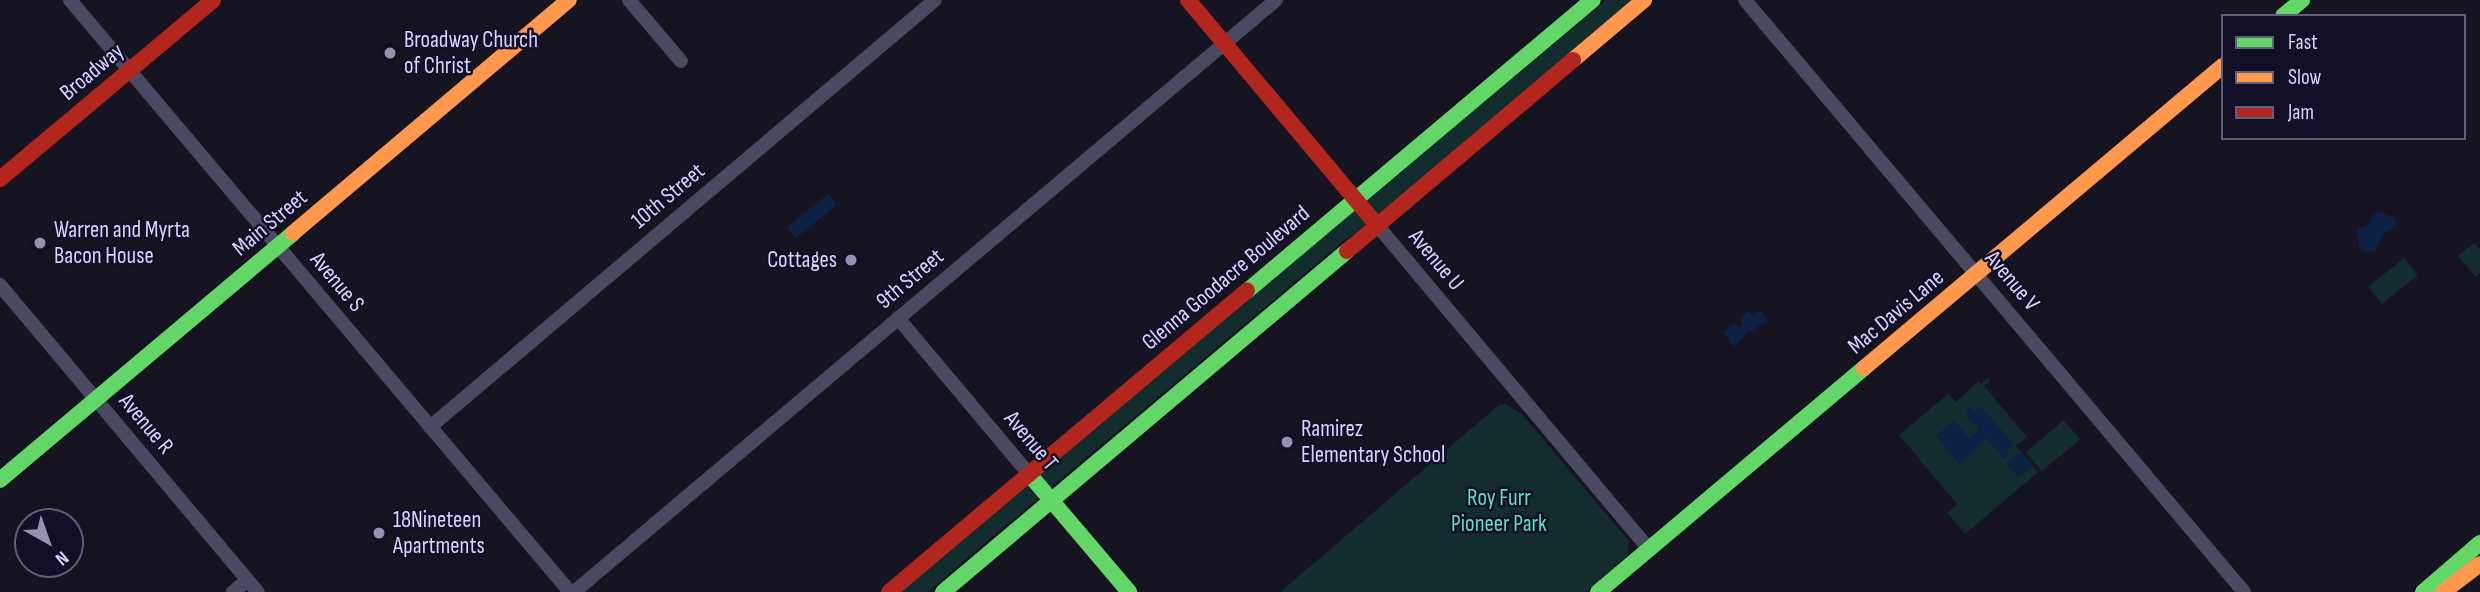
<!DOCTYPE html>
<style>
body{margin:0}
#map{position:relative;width:2480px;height:592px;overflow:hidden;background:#161421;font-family:"Sofia Sans Condensed",sans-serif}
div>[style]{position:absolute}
.green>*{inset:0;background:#132c2d;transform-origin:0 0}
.water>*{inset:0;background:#0d2144;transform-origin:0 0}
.street>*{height:14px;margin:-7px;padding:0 7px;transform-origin:7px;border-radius:7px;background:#4a4962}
.fast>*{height:16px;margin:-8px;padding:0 8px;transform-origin:8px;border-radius:8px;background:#63d668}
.slow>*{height:16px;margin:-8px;padding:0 8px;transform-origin:8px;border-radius:8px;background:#ff974d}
.jam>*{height:16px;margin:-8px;padding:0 8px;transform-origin:8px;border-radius:8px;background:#b3261e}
.dots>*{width:19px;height:19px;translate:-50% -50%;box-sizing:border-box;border:4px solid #130f26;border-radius:50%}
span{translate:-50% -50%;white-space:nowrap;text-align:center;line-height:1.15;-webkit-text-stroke:5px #130f26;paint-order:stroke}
.poi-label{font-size:23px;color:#d9d4ff}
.left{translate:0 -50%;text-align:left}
.right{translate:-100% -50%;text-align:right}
.street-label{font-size:23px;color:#d9d4ff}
.park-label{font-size:23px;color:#5fe0c0}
.legend{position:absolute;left:2221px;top:14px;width:245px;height:126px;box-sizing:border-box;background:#130f26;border:2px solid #625e7d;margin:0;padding:9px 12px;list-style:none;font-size:21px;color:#d9d4ff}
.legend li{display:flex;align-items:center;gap:14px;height:35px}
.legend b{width:35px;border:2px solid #625e7d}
.north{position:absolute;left:14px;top:508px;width:70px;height:70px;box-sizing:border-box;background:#130f26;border:2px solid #625e7d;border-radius:50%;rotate:140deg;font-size:19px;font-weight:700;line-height:28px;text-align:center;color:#d9d4ff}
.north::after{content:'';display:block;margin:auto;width:24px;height:32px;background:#9591b1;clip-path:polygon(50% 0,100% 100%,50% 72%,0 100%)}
</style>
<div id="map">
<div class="green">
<i style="clip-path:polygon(1606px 0,1638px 0,1398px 202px,1342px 242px,927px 592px,894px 592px)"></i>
<i style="clip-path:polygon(2474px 243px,2480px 249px,2480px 273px,2476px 277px,2458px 256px)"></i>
<i style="left:2404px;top:258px;width:22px;height:46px;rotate:51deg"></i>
<i style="clip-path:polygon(1988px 378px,1990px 380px,1984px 386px,2027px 437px,2016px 446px,2038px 472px,1965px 534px,1947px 513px,1957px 504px,1899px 435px,1948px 394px,1956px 402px,1978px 381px,1981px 384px)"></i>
<i style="clip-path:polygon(1505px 404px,1522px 414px,1629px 541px,1627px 556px,1586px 592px,1280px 592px,1499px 405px)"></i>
<i style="left:2064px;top:420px;width:25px;height:50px;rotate:50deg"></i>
</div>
<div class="water">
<i style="left:828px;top:194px;width:14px;height:53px;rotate:51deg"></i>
<i style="clip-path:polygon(2378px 212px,2394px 217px,2397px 226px,2384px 233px,2375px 251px,2365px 252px,2359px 246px,2357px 229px,2369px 224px,2372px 216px)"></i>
<i style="clip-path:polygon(1760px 310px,1768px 319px,1752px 332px,1750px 330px,1735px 347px,1723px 333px,1735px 323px,1739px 328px,1743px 324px,1740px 319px,1749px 311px,1753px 316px)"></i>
<i style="clip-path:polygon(1981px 406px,2014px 445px,2007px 451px,2009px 454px,2004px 459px,1986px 439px,1960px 465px,1936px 436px,1954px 420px,1969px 438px,1979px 430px,1964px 412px,1970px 407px,1974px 412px)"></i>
<i style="left:2021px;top:452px;width:18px;height:18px;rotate:52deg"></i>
</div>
<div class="street">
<i style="left:70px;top:0;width:775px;rotate:49.82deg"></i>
<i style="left:629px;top:0;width:80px;rotate:49.6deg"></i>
<i style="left:1745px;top:0;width:774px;rotate:49.87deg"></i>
<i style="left:1377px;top:225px;width:423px;rotate:50deg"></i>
<i style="left:0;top:285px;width:401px;rotate:50deg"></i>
<i style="left:898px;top:318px;width:204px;rotate:50deg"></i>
<i style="left:430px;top:427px;width:661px;rotate:-40.22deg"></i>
<i style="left:233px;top:592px;width:19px;rotate:-39deg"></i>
<i style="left:574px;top:592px;width:918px;rotate:-40.14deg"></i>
</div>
<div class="fast">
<i style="left:2283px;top:16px;width:25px;rotate:-40deg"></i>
<i style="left:1247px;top:291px;width:452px;rotate:-40.1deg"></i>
<i style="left:1029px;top:474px;width:155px;rotate:49.7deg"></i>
<i style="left:0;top:480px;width:383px;rotate:-40.1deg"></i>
<i style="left:943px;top:592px;width:529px;rotate:-40.17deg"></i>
<i style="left:1598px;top:592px;width:348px;rotate:-40.1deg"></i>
<i style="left:2423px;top:592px;width:75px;rotate:-40.7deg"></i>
</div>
<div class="slow">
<i style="left:1573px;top:60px;width:93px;rotate:-40.2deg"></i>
<i style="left:293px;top:233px;width:361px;rotate:-40.2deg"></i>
<i style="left:1864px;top:368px;width:469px;rotate:-40.1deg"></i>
<i style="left:2443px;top:592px;width:46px;rotate:-37.1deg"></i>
</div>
<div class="jam">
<i style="left:1188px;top:0;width:294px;rotate:50deg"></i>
<i style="left:0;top:179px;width:278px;rotate:-40deg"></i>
<i style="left:1347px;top:251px;width:296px;rotate:-40.2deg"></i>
<i style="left:889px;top:592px;width:468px;rotate:-40.1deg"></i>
</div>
<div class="dots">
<i style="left:390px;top:53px;background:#9591b1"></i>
<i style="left:40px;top:243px;background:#9591b1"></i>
<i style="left:851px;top:260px;background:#9591b1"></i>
<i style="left:1287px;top:442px;background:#9591b1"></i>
<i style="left:379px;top:533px;background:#9591b1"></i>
</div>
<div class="poi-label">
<span class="left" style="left:404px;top:53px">Broadway Church<br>of Christ</span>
<span class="left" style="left:54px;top:243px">Warren and Myrta<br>Bacon House</span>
<span class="right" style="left:837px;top:260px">Cottages</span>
<span class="left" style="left:1301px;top:442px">Ramirez<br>Elementary School</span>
<span class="left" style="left:393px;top:533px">18Nineteen<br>Apartments</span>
</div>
<div class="street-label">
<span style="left:92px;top:72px;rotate:-40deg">Broadway</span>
<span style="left:668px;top:196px;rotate:-40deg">10th Street</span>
<span style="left:270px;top:223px;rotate:-40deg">Main Street</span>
<span style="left:1436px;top:260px;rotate:50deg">Avenue U</span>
<span style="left:1226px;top:278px;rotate:-40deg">Glenna Goodacre Boulevard</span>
<span style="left:910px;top:279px;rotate:-40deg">9th Street</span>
<span style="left:2012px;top:281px;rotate:50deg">Avenue V</span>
<span style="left:337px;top:282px;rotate:50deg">Avenue S</span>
<span style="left:1896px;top:312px;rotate:-40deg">Mac Davis Lane</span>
<span style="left:146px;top:424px;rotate:50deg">Avenue R</span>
<span style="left:1031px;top:441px;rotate:50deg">Avenue T</span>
</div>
<div class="park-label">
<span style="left:1499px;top:511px">Roy Furr<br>Pioneer Park</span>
</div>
<ul class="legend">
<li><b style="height:9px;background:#63d668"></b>Fast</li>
<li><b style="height:9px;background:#ff974d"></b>Slow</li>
<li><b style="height:9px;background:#b3261e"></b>Jam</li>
</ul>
<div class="north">N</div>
</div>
